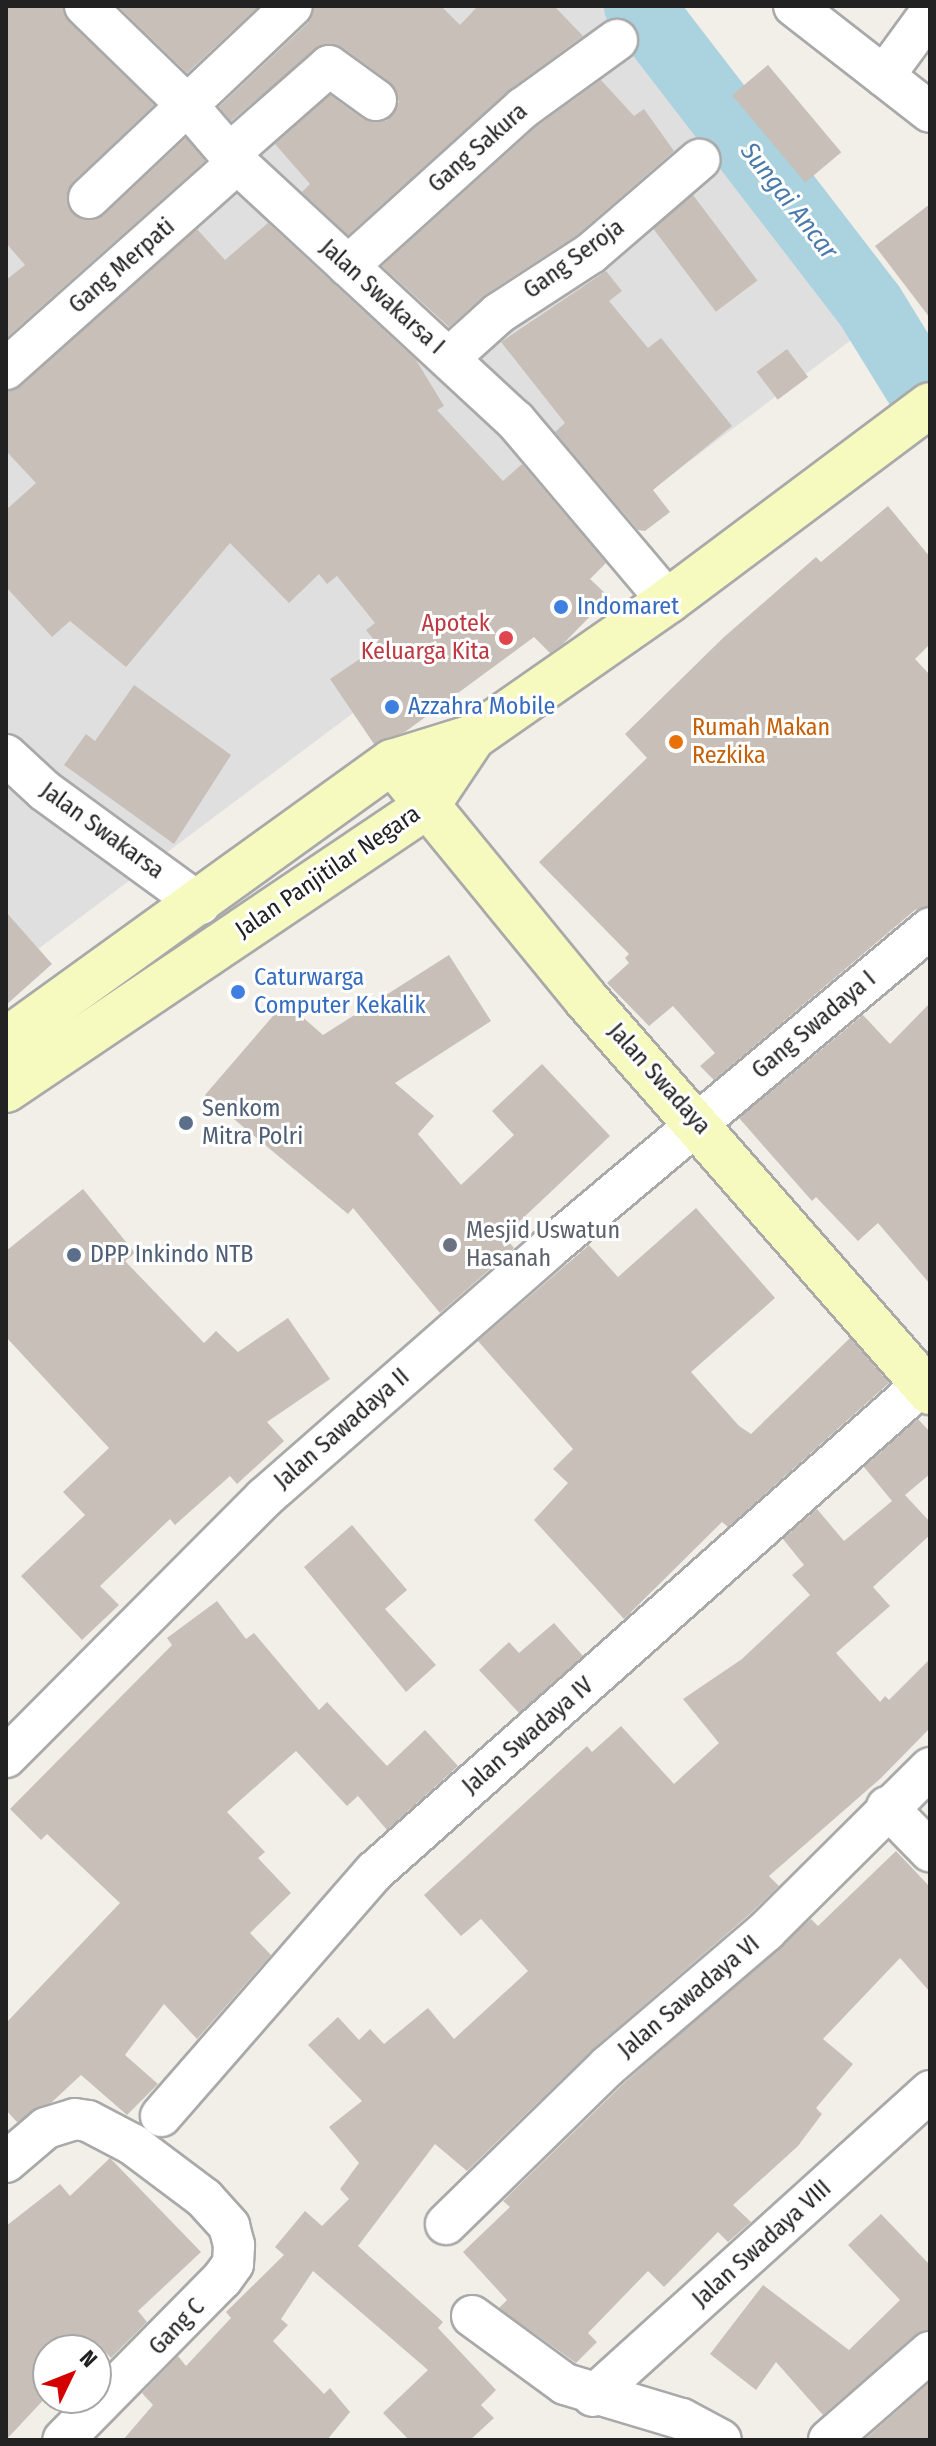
<!DOCTYPE html>
<style>
body{margin:0}
#map{position:relative;width:936px;height:2446px;overflow:hidden;background:#f2efe9;font-family:"Fira Sans Condensed",sans-serif}
div>[style]{position:absolute}
.residential>*{inset:0;background:#e0dfdf}
.river>*{height:70px;margin:-35px;padding:0 35px;transform-origin:35px;border-radius:35px;background:#aad3df}
.building>*{inset:0;background:#c7bfb8;transform-origin:0 0}
.roads{filter:drop-shadow(2px 0 #a9a9a9) drop-shadow(-2px 0 #a9a9a9) drop-shadow(0 2px #a9a9a9) drop-shadow(0 -2px #a9a9a9)}
.street>*{height:40px;margin:-20px;padding:0 20px;transform-origin:20px;border-radius:20px;background:#fff}
.secondary>*{height:44px;margin:-22px;padding:0 22px;transform-origin:22px;border-radius:22px;background:#f7fabf}
.dots>*{width:22px;height:22px;translate:-50% -50%;box-sizing:border-box;border:4px solid #fff;border-radius:50%}
span{translate:-50% -50%;white-space:nowrap;text-align:center;line-height:1.15;-webkit-text-stroke:6px #fff;paint-order:stroke}
.street-label{font-size:24px;color:#222}
.shop-label{font-size:24px;color:#366cbe}
.left{translate:0 -50%;text-align:left}
.health-label{font-size:24px;color:#be3a42}
.right{translate:-100% -50%;text-align:right}
.food-label{font-size:24px;color:#c56008}
.service-label{font-size:24px;color:#4e5e75}
.worship-label{font-size:24px;color:#5b616d}
.water-label{font-size:26px;color:#4a7aab;font-style:italic}
.frame{position:absolute;inset:0;border:8px solid #222;pointer-events:none}
.north{position:absolute;left:32px;top:2334px;width:80px;height:80px;box-sizing:border-box;background:#fff;border:2px solid #a7a7a7;border-radius:50%;rotate:47deg;font-size:22px;font-weight:700;line-height:32px;text-align:center;color:#222}
.north::after{content:'';display:block;margin:auto;width:28px;height:36px;background:#d40000;clip-path:polygon(50% 0,100% 100%,50% 72%,0 100%)}
</style>
<div id="map">
<div class="residential">
<i style="clip-path:polygon(6px 6px,644px 6px,882px 317px,6px 973px)"></i>
</div>
<div class="river">
<i style="left:639px;top:6px;width:379px;rotate:52.4deg"></i>
<i style="left:870px;top:306px;width:114px;rotate:58.3deg"></i>
</div>
<div class="building">
<i style="clip-path:polygon(6px 6px,63px 6px,69px 22px,154px 105px,73px 182px,67px 203px,73px 214px,94px 220px,104px 215px,186px 138px,205px 161px,6px 338px,6px 280px,25px 265px,6px 243px)"></i>
<i style="clip-path:polygon(118px 6px,259px 6px,187px 73px)"></i>
<i style="clip-path:polygon(314px 6px,441px 6px,460px 25px,478px 6px,554px 6px,583px 36px,508px 91px,348px 235px,302px 192px,310px 184px,275px 144px,330px 95px,363px 119px,386px 121px,399px 102px,390px 82px,342px 47px,323px 44px,231px 121px,219px 107px,308px 23px)"></i>
<i style="left:768px;top:65px;width:114px;height:47px;rotate:50deg"></i>
<i style="clip-path:polygon(601px 80px,634px 116px,644px 109px,674px 151px,577px 235px,486px 294px,449px 327px,382px 266px,537px 126px)"></i>
<i style="left:693px;top:195px;width:107px;height:52px;rotate:53deg"></i>
<i style="clip-path:polygon(930px 204px,930px 318px,875px 246px)"></i>
<i style="clip-path:polygon(268px 223px,416px 360px,444px 406px,437px 410px,503px 481px,522px 464px,606px 563px,590px 579px,609px 597px,563px 644px,550px 653px,534px 637px,405px 732px,374px 744px,330px 679px,379px 646px,366px 630px,375px 623px,337px 576px,327px 584px,319px 574px,289px 603px,230px 543px,126px 667px,70px 621px,52px 637px,6px 587px,6px 510px,36px 483px,6px 451px,6px 391px,21px 386px,197px 229px,225px 260px)"></i>
<i style="clip-path:polygon(606px 271px,622px 291px,609px 301px,648px 348px,661px 338px,732px 426px,653px 490px,670px 512px,645px 531px,638px 530px,555px 432px,565px 423px,501px 342px)"></i>
<i style="left:787px;top:349px;width:35px;height:38px;rotate:53deg"></i>
<i style="clip-path:polygon(888px 506px,930px 557px,930px 644px,915px 659px,930px 675px,930px 906px,915px 910px,714px 1080px,700px 1066px,715px 1053px,673px 1006px,649px 1026px,607px 983px,629px 963px,625px 958px,629px 954px,539px 862px,647px 758px,625px 734px,723px 638px,816px 557px,821px 562px)"></i>
<i style="clip-path:polygon(134px 685px,231px 755px,174px 844px,64px 765px,86px 734px,95px 741px)"></i>
<i style="clip-path:polygon(6px 912px,52px 964px,6px 1005px)"></i>
<i style="clip-path:polygon(449px 955px,491px 1021px,395px 1083px,434px 1116px,418px 1134px,461px 1185px,514px 1135px,492px 1111px,542px 1064px,610px 1136px,504px 1236px,514px 1248px,440px 1313px,353px 1208px,348px 1214px,205px 1095px,285px 1002px,323px 1035px)"></i>
<i style="clip-path:polygon(930px 1003px,930px 1284px,878px 1223px,858px 1241px,816px 1197px,812px 1201px,739px 1118px,863px 1015px,890px 1044px)"></i>
<i style="clip-path:polygon(83px 1189px,135px 1253px,125px 1261px,204px 1343px,216px 1331px,238px 1352px,288px 1318px,330px 1379px,267px 1422px,284px 1441px,237px 1484px,230px 1476px,175px 1525px,170px 1519px,100px 1586px,119px 1605px,82px 1640px,21px 1576px,85px 1515px,63px 1492px,109px 1448px,6px 1337px,6px 1251px)"></i>
<i style="clip-path:polygon(696px 1208px,775px 1298px,691px 1372px,739px 1426px,751px 1434px,850px 1338px,889px 1383px,728px 1527px,722px 1522px,624px 1619px,534px 1520px,568px 1483px,553px 1469px,573px 1449px,478px 1341px,589px 1245px,618px 1277px)"></i>
<i style="clip-path:polygon(918px 1419px,930px 1432px,930px 1474px,905px 1495px,930px 1522px,930px 1535px,873px 1587px,890px 1606px,836px 1653px,880px 1702px,885px 1696px,889px 1700px,930px 1659px,930px 1728px,881px 1778px,769px 1876px,779px 1886px,750px 1914px,593px 2049px,467px 2171px,435px 2144px,358px 2246px,443px 2322px,438px 2328px,496px 2390px,481px 2405px,494px 2418px,470px 2440px,409px 2440px,383px 2413px,428px 2370px,313px 2271px,281px 2319px,288px 2325px,273px 2341px,324px 2394px,330px 2388px,350px 2412px,327px 2440px,123px 2440px,153px 2405px,142px 2393px,178px 2356px,186px 2366px,231px 2318px,226px 2312px,284px 2255px,275px 2247px,305px 2211px,322px 2226px,349px 2199px,340px 2189px,359px 2163px,329px 2127px,362px 2101px,308px 2045px,338px 2017px,359px 2040px,370px 2029px,384px 2044px,428px 2008px,454px 2039px,528px 1971px,481px 1919px,461px 1936px,424px 1895px,587px 1746px,592px 1752px,621px 1726px,674px 1784px,719px 1743px,683px 1699px,742px 1659px,810px 1595px,792px 1575px,804px 1565px,783px 1539px,817px 1509px,844px 1541px,892px 1501px,864px 1467px)"></i>
<i style="clip-path:polygon(352px 1525px,407px 1590px,385px 1609px,436px 1665px,406px 1692px,304px 1567px)"></i>
<i style="clip-path:polygon(217px 1601px,246px 1639px,254px 1633px,319px 1710px,327px 1702px,387px 1766px,425px 1730px,458px 1766px,387px 1830px,358px 1796px,347px 1806px,296px 1751px,227px 1812px,265px 1852px,258px 1858px,291px 1893px,250px 1933px,271px 1955px,197px 2039px,164px 2004px,125px 2055px,158px 2084px,127px 2115px,81px 2075px,52px 2102px,17px 2122px,6px 2110px,6px 2023px,120px 1903px,47px 1834px,41px 1840px,10px 1809px,172px 1645px,167px 1638px)"></i>
<i style="clip-path:polygon(554px 1623px,583px 1656px,519px 1713px,479px 1670px,509px 1642px,519px 1653px)"></i>
<i style="clip-path:polygon(896px 1851px,930px 1887px,930px 1992px,900px 1958px,823px 2039px,853px 2064px,816px 2108px,822px 2114px,798px 2146px,733px 2205px,751px 2222px,728px 2242px,718px 2232px,664px 2287px,648px 2271px,588px 2333px,597px 2342px,576px 2363px,499px 2308px,507px 2300px,463px 2252px,510px 2207px,503px 2201px,624px 2083px,811px 1919px,818px 1926px)"></i>
<i style="clip-path:polygon(110px 2158px,201px 2252px,138px 2311px,147px 2322px,111px 2358px,99px 2345px,93px 2350px,48px 2350px,48px 2395px,6px 2440px,6px 2226px,60px 2184px,70px 2196px)"></i>
<i style="clip-path:polygon(881px 2214px,930px 2265px,930px 2330px,915px 2335px,823px 2415px,776px 2362px,756px 2390px,710px 2354px,763px 2285px,849px 2350px,900px 2300px,848px 2245px)"></i>
<i style="clip-path:polygon(930px 2382px,930px 2440px,864px 2440px)"></i>
</div>
<div class="roads">
<div class="street">
<i style="left:85px;top:6px;width:144px;rotate:44.2deg"></i>
<i style="left:188px;top:106px;width:75px;rotate:49.3deg"></i>
<i style="left:237px;top:163px;width:379px;rotate:42.8deg"></i>
<i style="left:515px;top:420px;width:237px;rotate:49.8deg"></i>
<i style="left:794px;top:6px;width:172px;rotate:37.9deg"></i>
<i style="left:884px;top:76px;width:78px;rotate:-53.9deg"></i>
<i style="left:229px;top:154px;width:133px;rotate:-41.3deg"></i>
<i style="left:329px;top:66px;width:58px;rotate:35.9deg"></i>
<i style="left:89px;top:198px;width:279px;rotate:-43.4deg"></i>
<i style="left:348px;top:266px;width:236px;rotate:-42.1deg"></i>
<i style="left:523px;top:108px;width:116px;rotate:-35.9deg"></i>
<i style="left:449px;top:358px;width:67px;rotate:-42deg"></i>
<i style="left:499px;top:313px;width:110px;rotate:-33.1deg"></i>
<i style="left:591px;top:253px;width:143px;rotate:-40.7deg"></i>
<i style="left:6px;top:369px;width:310px;rotate:-41.7deg"></i>
<i style="left:6px;top:755px;width:53px;rotate:42.7deg"></i>
<i style="left:45px;top:791px;width:192px;rotate:36.1deg"></i>
<i style="left:6px;top:1757px;width:366px;rotate:-45.1deg"></i>
<i style="left:264px;top:1498px;width:378px;rotate:-41.2deg"></i>
<i style="left:548px;top:1249px;width:499px;rotate:-40deg"></i>
<i style="left:887px;top:1807px;width:62px;rotate:45.7deg"></i>
<i style="left:161px;top:2116px;width:325px;rotate:-48.9deg"></i>
<i style="left:375px;top:1871px;width:732px;rotate:-41.62deg"></i>
<i style="left:6px;top:2162px;width:52px;rotate:-40.4deg"></i>
<i style="left:46px;top:2128px;width:30px;rotate:-17deg"></i>
<i style="left:75px;top:2119px;width:13px;rotate:9deg"></i>
<i style="left:88px;top:2121px;width:50px;rotate:27.6deg"></i>
<i style="left:132px;top:2144px;width:90px;rotate:36.9deg"></i>
<i style="left:204px;top:2198px;width:38px;rotate:48deg"></i>
<i style="left:229px;top:2226px;width:20px;rotate:75deg"></i>
<i style="left:234px;top:2245px;width:19px;rotate:93deg"></i>
<i style="left:233px;top:2264px;width:19px;rotate:126deg"></i>
<i style="left:222px;top:2279px;width:226px;rotate:134.6deg"></i>
<i style="left:446px;top:2224px;width:226px;rotate:-44.3deg"></i>
<i style="left:608px;top:2066px;width:208px;rotate:-40.5deg"></i>
<i style="left:766px;top:1931px;width:231px;rotate:-44.8deg"></i>
<i style="left:472px;top:2316px;width:115px;rotate:36.2deg"></i>
<i style="left:565px;top:2384px;width:122px;rotate:16.7deg"></i>
<i style="left:682px;top:2419px;width:44px;rotate:28.3deg"></i>
<i style="left:593px;top:2396px;width:455px;rotate:-42.1deg"></i>
<i style="left:829px;top:2440px;width:134px;rotate:-41.1deg"></i>
</div>
<div class="secondary">
<i style="left:392px;top:762px;width:305px;rotate:50.7deg"></i>
<i style="left:585px;top:998px;width:524px;rotate:48.79deg"></i>
<i style="left:6px;top:1040px;width:476px;rotate:-35.8deg"></i>
<i style="left:392px;top:762px;width:85px;rotate:-17.2deg"></i>
<i style="left:6px;top:1090px;width:508px;rotate:-34deg"></i>
<i style="left:427px;top:806px;width:83px;rotate:-56.3deg"></i>
<i style="left:473px;top:737px;width:238px;rotate:-34.9deg"></i>
<i style="left:668px;top:601px;width:327px;rotate:-36.8deg"></i>
</div>
</div>
<div class="dots">
<i style="left:561px;top:607px;background:#3f7fe0"></i>
<i style="left:506px;top:638px;background:#e0444e"></i>
<i style="left:392px;top:707px;background:#3f7fe0"></i>
<i style="left:676px;top:742px;background:#e8710a"></i>
<i style="left:238px;top:992px;background:#3f7fe0"></i>
<i style="left:186px;top:1123px;background:#5c6f8a"></i>
<i style="left:450px;top:1245px;background:#6b7280"></i>
<i style="left:74px;top:1255px;background:#5c6f8a"></i>
</div>
<div class="street-label">
<span style="left:478px;top:148px;rotate:-41deg">Gang Sakura</span>
<span style="left:574px;top:259px;rotate:-36deg">Gang Seroja</span>
<span style="left:122px;top:266px;rotate:-41deg">Gang Merpati</span>
<span style="left:382px;top:297px;rotate:42deg">Jalan Swakarsa I</span>
<span style="left:102px;top:831px;rotate:36deg">Jalan Swakarsa</span>
<span style="left:328px;top:872px;rotate:-34deg">Jalan Panjitilar Negara</span>
<span style="left:814px;top:1025px;rotate:-40deg">Gang Swadaya I</span>
<span style="left:659px;top:1079px;rotate:48deg">Jalan Swadaya</span>
<span style="left:342px;top:1429px;rotate:-41deg">Jalan Sawadaya II</span>
<span style="left:528px;top:1736px;rotate:-41deg">Jalan Swadaya IV</span>
<span style="left:689px;top:1997px;rotate:-40deg">Jalan Sawadaya VI</span>
<span style="left:762px;top:2244px;rotate:-42deg">Jalan Swadaya VIII</span>
<span style="left:177px;top:2327px;rotate:-46deg">Gang C</span>
</div>
<div class="shop-label">
<span class="left" style="left:577px;top:607px">Indomaret</span>
<span class="left" style="left:408px;top:707px">Azzahra Mobile</span>
<span class="left" style="left:254px;top:992px">Caturwarga<br>Computer Kekalik</span>
</div>
<div class="health-label">
<span class="right" style="left:490px;top:638px">Apotek<br>Keluarga Kita</span>
</div>
<div class="food-label">
<span class="left" style="left:692px;top:742px">Rumah Makan<br>Rezkika</span>
</div>
<div class="service-label">
<span class="left" style="left:202px;top:1123px">Senkom<br>Mitra Polri</span>
<span class="left" style="left:90px;top:1255px">DPP Inkindo NTB</span>
</div>
<div class="worship-label">
<span class="left" style="left:466px;top:1245px">Mesjid Uswatun<br>Hasanah</span>
</div>
<div class="water-label">
<span style="left:789px;top:201px;rotate:52deg">Sungai Ancar</span>
</div>
<div class="frame"></div>
<div class="north">N</div>
</div>
